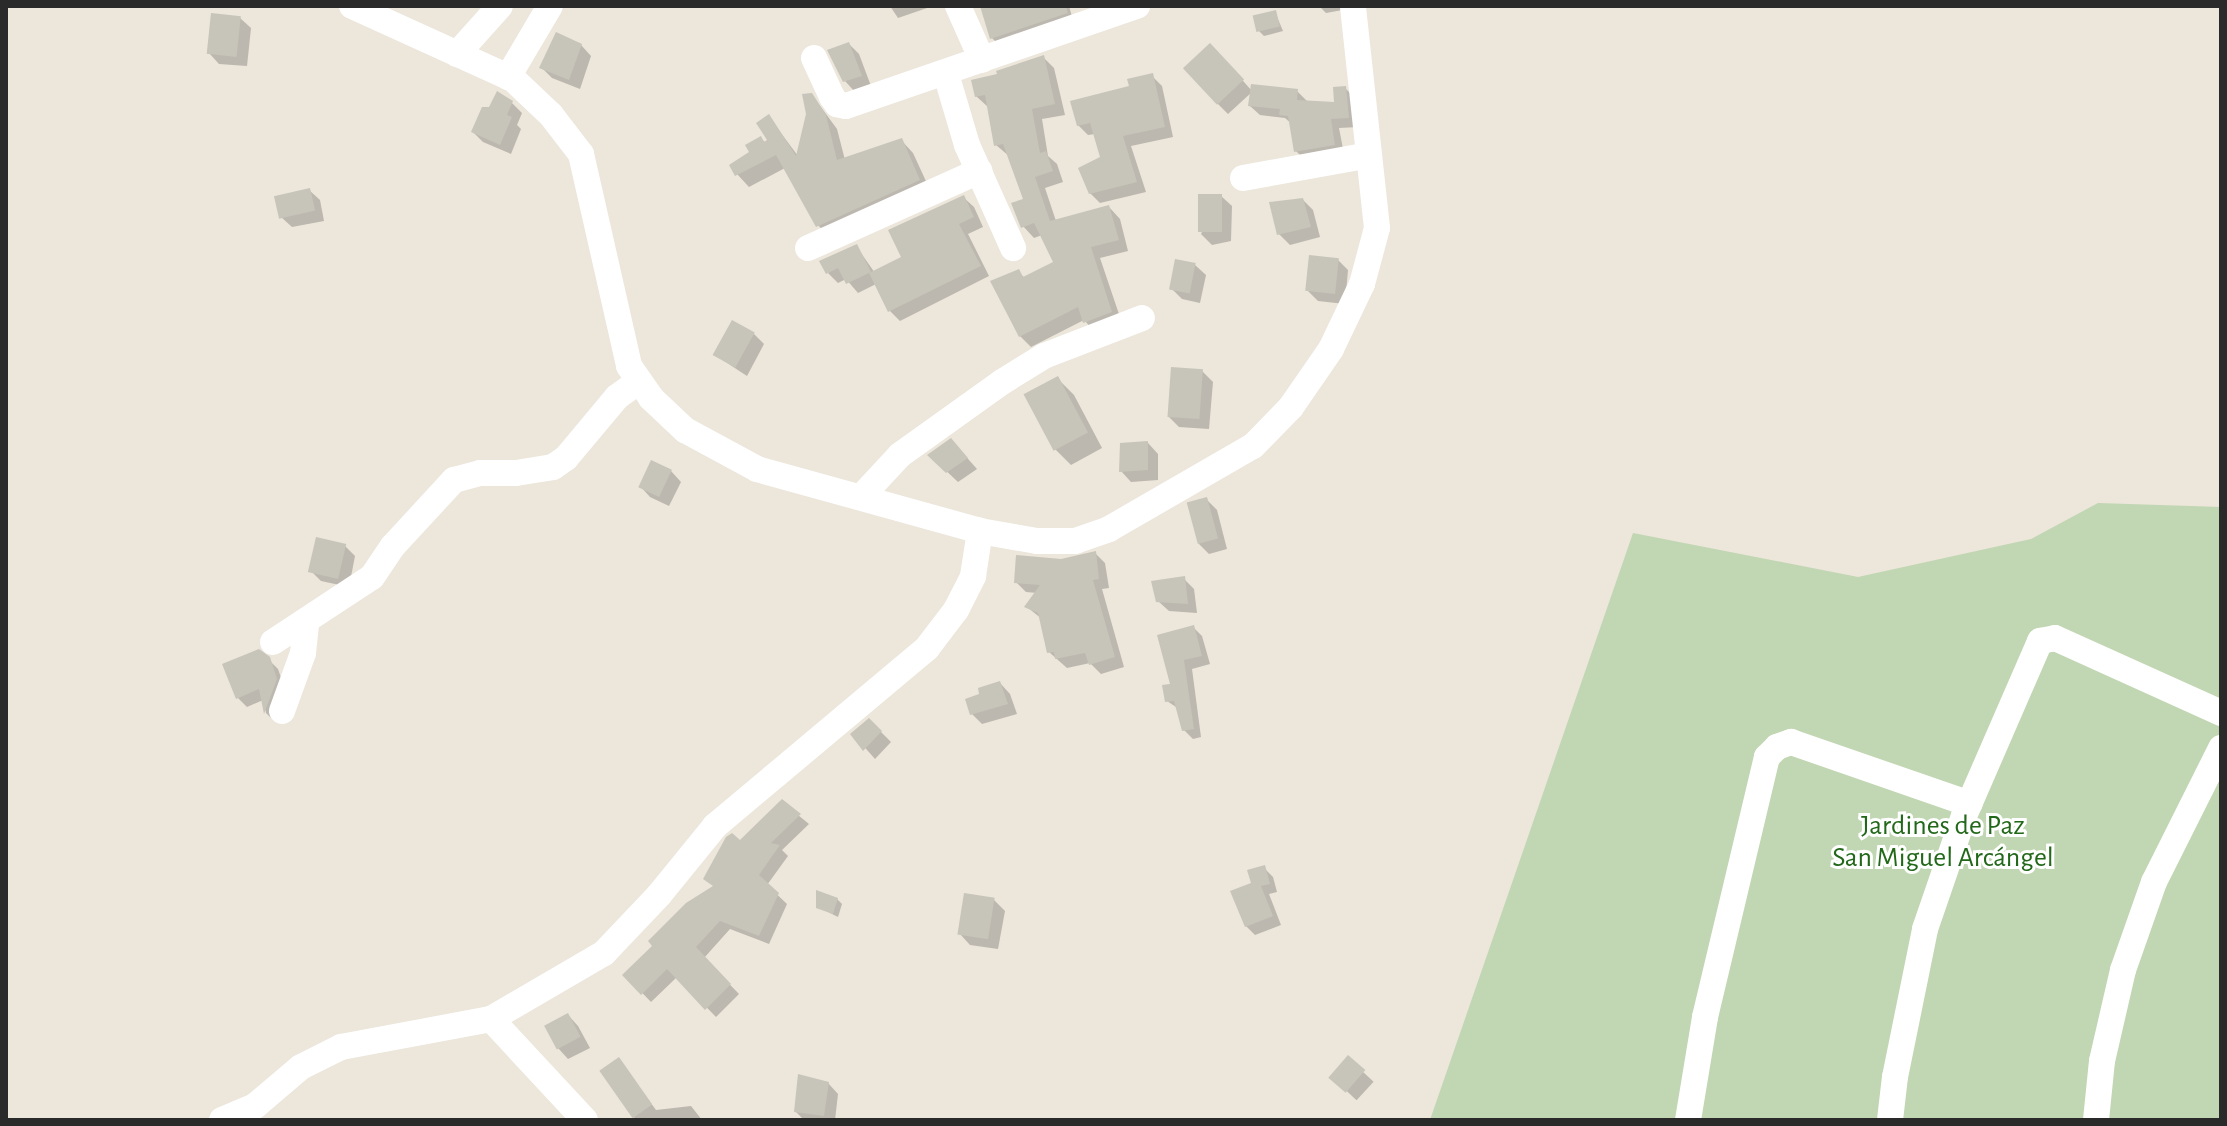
<!DOCTYPE html>
<meta charset="utf-8">
<style>
body{margin:0}
#map{position:relative;width:2227px;height:1126px;overflow:hidden;background:#ece6db;font-family:"Alegreya Sans",sans-serif}
div>[style]{position:absolute}
.cemetery>*{inset:0;background:#c1d6b2}
.shadow>*{inset:0;background:#0003;transform-origin:0 0}
.building>*{inset:0;background:#c7c4ba;transform-origin:0 0}
.minor>*{height:26px;margin:-13px;padding:0 13px;transform-origin:13px;border-radius:13px;background:#fff}
span{translate:-50% -50%;white-space:nowrap;text-align:center;line-height:1.15;-webkit-text-stroke:6px #fff;paint-order:stroke}
.park-label{font-size:28px;color:#226819}
.frame{position:absolute;inset:0;border:8px solid #2a2a2a;pointer-events:none}
</style>
<div id="map">
<div class="cemetery">
<i style="clip-path:polygon(2098px 503px,2221px 507px,2221px 1120px,1430px 1120px,1633px 533px,1858px 577px,2031px 539px)"></i>
</div>
<div class="shadow">
<i style="clip-path:polygon(890px 6px,933px 6px,898px 18px)"></i>
<i style="clip-path:polygon(982px 6px,1069px 6px,1076px 31px,1008px 54px,992px 38px)"></i>
<i style="clip-path:polygon(1319px 6px,1348px 6px,1348px 9px,1326px 13px)"></i>
<i style="clip-path:polygon(1275px 12px,1283px 31px,1264px 36px,1259px 31px)"></i>
<i style="clip-path:polygon(240px 18px,251px 28px,247px 66px,219px 64px,209px 53px)"></i>
<i style="clip-path:polygon(849px 44px,859px 54px,871px 86px,855px 92px,845px 81px)"></i>
<i style="clip-path:polygon(581px 45px,591px 56px,580px 89px,552px 78px,541px 67px)"></i>
<i style="clip-path:polygon(1221px 56px,1252px 91px,1297px 91px,1307px 101px,1337px 104px,1345px 88px,1354px 97px,1358px 127px,1339px 128px,1344px 154px,1306px 161px,1296px 151px,1292px 124px,1285px 118px,1260px 115px,1250px 106px,1252px 92px,1228px 114px,1218px 104px)"></i>
<i style="clip-path:polygon(1043px 57px,1054px 68px,1065px 115px,1042px 119px,1048px 156px,1057px 164px,1063px 182px,1045px 188px,1056px 221px,1109px 207px,1120px 219px,1128px 251px,1100px 258px,1122px 323px,1096px 333px,1084px 320px,1031px 347px,1020px 336px,1018px 272px,1025px 278px,1056px 262px,1042px 235px,1034px 238px,1023px 226px,1026px 200px,1009px 156px,996px 145px,988px 107px,976px 96px,999px 76px)"></i>
<i style="clip-path:polygon(1152px 76px,1162px 86px,1173px 137px,1131px 146px,1146px 192px,1100px 203px,1090px 193px,1102px 158px,1095px 134px,1088px 135px,1078px 125px)"></i>
<i style="clip-path:polygon(812px 95px,837px 129px,845px 160px,901px 140px,913px 153px,931px 192px,830px 238px,818px 225px,785px 168px,749px 187px,737px 174px,761px 139px,766px 143px,769px 141px,769px 117px,798px 156px)"></i>
<i style="clip-path:polygon(511px 102px,522px 113px,517px 125px,521px 129px,511px 154px,483px 142px,473px 132px)"></i>
<i style="clip-path:polygon(309px 190px,320px 200px,324px 221px,292px 227px,281px 217px)"></i>
<i style="clip-path:polygon(1221px 196px,1232px 206px,1231px 241px,1212px 245px,1201px 234px)"></i>
<i style="clip-path:polygon(964px 198px,974px 207px,983px 227px,968px 234px,989px 276px,900px 321px,890px 311px,876px 284px,858px 293px,846px 279px,838px 283px,828px 273px,856px 246px,875px 273px,904px 258px)"></i>
<i style="clip-path:polygon(1303px 200px,1313px 210px,1320px 237px,1290px 245px,1279px 234px)"></i>
<i style="clip-path:polygon(1338px 260px,1348px 270px,1345px 304px,1318px 301px,1307px 290px)"></i>
<i style="clip-path:polygon(1195px 265px,1206px 275px,1200px 303px,1182px 299px,1172px 289px)"></i>
<i style="clip-path:polygon(754px 334px,764px 344px,747px 376px,715px 355px)"></i>
<i style="clip-path:polygon(1202px 371px,1213px 382px,1209px 429px,1179px 427px,1169px 417px)"></i>
<i style="clip-path:polygon(1058px 379px,1074px 395px,1102px 448px,1071px 465px,1055px 449px,1026px 396px)"></i>
<i style="clip-path:polygon(1148px 443px,1158px 454px,1158px 480px,1131px 482px,1121px 471px)"></i>
<i style="clip-path:polygon(961px 451px,977px 469px,958px 482px,940px 465px)"></i>
<i style="clip-path:polygon(671px 471px,681px 482px,669px 506px,650px 497px,640px 486px)"></i>
<i style="clip-path:polygon(1207px 500px,1217px 510px,1227px 549px,1209px 554px,1199px 544px)"></i>
<i style="clip-path:polygon(345px 546px,355px 556px,349px 587px,321px 581px,311px 571px)"></i>
<i style="clip-path:polygon(1095px 553px,1105px 563px,1109px 588px,1102px 589px,1124px 667px,1101px 674px,1090px 663px,1067px 668px,1049px 652px,1042px 619px,1027px 607px,1037px 593px,1026px 592px,1016px 582px,1061px 561px)"></i>
<i style="clip-path:polygon(1184px 579px,1194px 589px,1197px 613px,1169px 611px,1158px 601px)"></i>
<i style="clip-path:polygon(1193px 627px,1202px 636px,1210px 664px,1192px 669px,1201px 737px,1193px 739px,1184px 730px,1179px 709px,1167px 701px)"></i>
<i style="clip-path:polygon(268px 659px,278px 669px,285px 689px,274px 721px,266px 713px,263px 700px,247px 707px,238px 698px)"></i>
<i style="clip-path:polygon(1000px 683px,1010px 694px,1017px 714px,982px 724px,972px 714px)"></i>
<i style="clip-path:polygon(869px 720px,891px 742px,875px 759px,853px 734px)"></i>
<i style="clip-path:polygon(782px 802px,809px 824px,782px 850px,788px 856px,767px 885px,787px 904px,769px 944px,730px 929px,704px 958px,739px 994px,716px 1017px,677px 977px,651px 1002px,625px 975px,714px 887px,740px 842px)"></i>
<i style="clip-path:polygon(1264px 868px,1273px 877px,1277px 892px,1269px 894px,1281px 925px,1255px 935px,1246px 926px,1253px 884px)"></i>
<i style="clip-path:polygon(837px 899px,842px 904px,838px 917px,818px 907px)"></i>
<i style="clip-path:polygon(994px 900px,1005px 911px,998px 949px,970px 945px,960px 934px)"></i>
<i style="clip-path:polygon(568px 1015px,578px 1026px,590px 1048px,568px 1059px,558px 1048px)"></i>
<i style="left:1348px;top:1058px;width:35px;height:25px;rotate:43deg"></i>
<i style="clip-path:polygon(619px 1060px,656px 1110px,691px 1106px,702px 1120px,636px 1120px,602px 1072px)"></i>
<i style="clip-path:polygon(828px 1083px,838px 1094px,835px 1120px,804px 1120px,796px 1112px)"></i>
</div>
<div class="building">
<i style="clip-path:polygon(980px 6px,1066px 6px,1068px 13px,990px 39px)"></i>
<i style="left:1276px;top:10px;width:17px;height:24px;rotate:77deg"></i>
<i style="left:211px;top:13px;width:30px;height:41px;rotate:6deg"></i>
<i style="clip-path:polygon(556px 32px,582px 44px,569px 80px,539px 68px)"></i>
<i style="clip-path:polygon(849px 42px,862px 76px,843px 82px,827px 50px)"></i>
<i style="left:1210px;top:43px;width:50px;height:37px;rotate:47deg"></i>
<i style="clip-path:polygon(1044px 55px,1055px 104px,1032px 109px,1040px 153px,1046px 151px,1053px 171px,1035px 177px,1050px 221px,1109px 205px,1119px 240px,1091px 247px,1112px 312px,1083px 323px,1078px 307px,1019px 337px,990px 281px,1019px 269px,1023px 277px,1053px 262px,1034px 223px,1021px 228px,1011px 203px,1023px 199px,1003px 144px,994px 146px,985px 95px,975px 97px,971px 80px,997px 74px,996px 71px)"></i>
<i style="clip-path:polygon(1153px 73px,1165px 127px,1123px 136px,1137px 182px,1089px 194px,1078px 168px,1100px 157px,1090px 123px,1077px 126px,1070px 101px,1129px 86px,1127px 79px)"></i>
<i style="clip-path:polygon(1251px 84px,1298px 89px,1297px 100px,1334px 102px,1333px 87px,1346px 86px,1349px 118px,1331px 119px,1335px 145px,1294px 152px,1288px 116px,1279px 115px,1280px 109px,1248px 106px)"></i>
<i style="clip-path:polygon(497px 91px,513px 101px,507px 115px,512px 117px,500px 145px,471px 132px,482px 107px,489px 107px)"></i>
<i style="clip-path:polygon(812px 93px,826px 115px,837px 160px,902px 138px,920px 180px,816px 227px,776px 155px,735px 176px,729px 165px,749px 152px,745px 145px,761px 136px,764px 142px,767px 140px,756px 123px,769px 114px,796px 156px,806px 114px,802px 94px)"></i>
<i style="left:310px;top:188px;width:23px;height:37px;rotate:77deg"></i>
<i style="left:1222px;top:194px;width:38px;height:24px;rotate:90deg"></i>
<i style="clip-path:polygon(964px 195px,974px 217px,959px 224px,981px 266px,888px 312px,869px 273px,901px 257px,888px 230px)"></i>
<i style="clip-path:polygon(1303px 198px,1311px 227px,1277px 235px,1269px 202px)"></i>
<i style="clip-path:polygon(857px 244px,871px 272px,846px 284px,838px 268px,826px 274px,819px 261px)"></i>
<i style="left:1309px;top:255px;width:30px;height:36px;rotate:6deg"></i>
<i style="left:1175px;top:259px;width:21px;height:31px;rotate:11deg"></i>
<i style="left:732px;top:320px;width:26px;height:40px;rotate:29deg"></i>
<i style="left:1171px;top:367px;width:32px;height:50px;rotate:4deg"></i>
<i style="left:1058px;top:376px;width:64px;height:39px;rotate:62deg"></i>
<i style="clip-path:polygon(951px 438px,968px 458px,946px 473px,927px 455px)"></i>
<i style="clip-path:polygon(1148px 441px,1148px 470px,1119px 472px,1120px 443px)"></i>
<i style="left:651px;top:460px;width:23px;height:30px;rotate:25deg"></i>
<i style="left:1207px;top:497px;width:43px;height:21px;rotate:75deg"></i>
<i style="left:316px;top:537px;width:31px;height:36px;rotate:13deg"></i>
<i style="clip-path:polygon(1096px 551px,1099px 579px,1093px 580px,1115px 657px,1089px 665px,1085px 653px,1055px 659px,1054px 652px,1047px 653px,1038px 613px,1024px 607px,1040px 585px,1014px 583px,1016px 555px,1061px 559px)"></i>
<i style="clip-path:polygon(1185px 576px,1188px 604px,1156px 602px,1151px 581px)"></i>
<i style="clip-path:polygon(1194px 625px,1202px 656px,1184px 660px,1194px 729px,1182px 731px,1174px 701px,1165px 702px,1162px 685px,1170px 684px,1157px 635px)"></i>
<i style="clip-path:polygon(259px 649px,270px 657px,277px 679px,264px 714px,259px 689px,236px 699px,222px 664px)"></i>
<i style="clip-path:polygon(1000px 681px,1008px 704px,970px 715px,965px 699px,979px 694px,978px 688px)"></i>
<i style="clip-path:polygon(869px 718px,882px 731px,863px 751px,850px 734px)"></i>
<i style="clip-path:polygon(782px 799px,801px 814px,771px 843px,780px 845px,759px 875px,779px 893px,759px 936px,720px 921px,696px 947px,731px 984px,705px 1010px,667px 969px,641px 995px,622px 975px,652px 946px,648px 941px,686px 903px,713px 886px,703px 879px,726px 837px,732px 833px,740px 840px)"></i>
<i style="clip-path:polygon(1265px 865px,1270px 884px,1261px 886px,1273px 916px,1245px 927px,1230px 891px,1251px 883px,1247px 870px)"></i>
<i style="clip-path:polygon(816px 890px,838px 898px,833px 914px,816px 908px)"></i>
<i style="left:964px;top:893px;width:31px;height:42px;rotate:9deg"></i>
<i style="left:568px;top:1013px;width:27px;height:27px;rotate:62deg"></i>
<i style="left:1348px;top:1055px;width:23px;height:30px;rotate:41deg"></i>
<i style="left:619px;top:1057px;width:58px;height:24px;rotate:55deg"></i>
<i style="clip-path:polygon(798px 1074px,829px 1082px,824px 1116px,794px 1112px)"></i>
</div>
<div class="minor">
<i style="left:352px;top:6px;width:177px;rotate:24.4deg"></i>
<i style="left:513px;top:79px;width:52px;rotate:43.5deg"></i>
<i style="left:551px;top:115px;width:49px;rotate:52.4deg"></i>
<i style="left:581px;top:154px;width:217px;rotate:77.2deg"></i>
<i style="left:629px;top:366px;width:39px;rotate:55deg"></i>
<i style="left:651px;top:398px;width:47px;rotate:43.3deg"></i>
<i style="left:685px;top:430px;width:82px;rotate:28.4deg"></i>
<i style="left:757px;top:469px;width:231px;rotate:15.5deg"></i>
<i style="left:980px;top:531px;width:58px;rotate:10deg"></i>
<i style="left:1037px;top:541px;width:38px"></i>
<i style="left:1075px;top:541px;width:36px;rotate:-19deg"></i>
<i style="left:1109px;top:529px;width:166px;rotate:-30deg"></i>
<i style="left:1253px;top:446px;width:54px;rotate:-45.7deg"></i>
<i style="left:1291px;top:407px;width:70px;rotate:-55.4deg"></i>
<i style="left:1331px;top:349px;width:72px;rotate:-64.5deg"></i>
<i style="left:1362px;top:284px;width:58px;rotate:-75deg"></i>
<i style="left:1377px;top:228px;width:223px;rotate:-96.2deg"></i>
<i style="left:958px;top:6px;width:59px;rotate:66deg"></i>
<i style="left:457px;top:54px;width:64px;rotate:-48.1deg"></i>
<i style="left:814px;top:58px;width:43px;rotate:65.2deg"></i>
<i style="left:832px;top:97px;width:9px;rotate:54deg"></i>
<i style="left:837px;top:104px;width:9px;rotate:13deg"></i>
<i style="left:846px;top:106px;width:308px;rotate:-19deg"></i>
<i style="left:946px;top:74px;width:74px;rotate:73.5deg"></i>
<i style="left:967px;top:145px;width:113px;rotate:65.9deg"></i>
<i style="left:508px;top:77px;width:82px;rotate:-59.4deg"></i>
<i style="left:1243px;top:178px;width:128px;rotate:-10.3deg"></i>
<i style="left:808px;top:248px;width:188px;rotate:-24.2deg"></i>
<i style="left:861px;top:497px;width:57px;rotate:-47.1deg"></i>
<i style="left:900px;top:455px;width:125px;rotate:-35.6deg"></i>
<i style="left:1002px;top:382px;width:49px;rotate:-31.8deg"></i>
<i style="left:1044px;top:356px;width:105px;rotate:-21.2deg"></i>
<i style="left:273px;top:642px;width:118px;rotate:-33.3deg"></i>
<i style="left:372px;top:577px;width:37px;rotate:-56deg"></i>
<i style="left:393px;top:546px;width:90px;rotate:-47.3deg"></i>
<i style="left:454px;top:480px;width:27px;rotate:-15deg"></i>
<i style="left:480px;top:473px;width:36px"></i>
<i style="left:516px;top:473px;width:37px;rotate:-9deg"></i>
<i style="left:553px;top:467px;width:16px;rotate:-35deg"></i>
<i style="left:566px;top:458px;width:80px;rotate:-50.1deg"></i>
<i style="left:617px;top:397px;width:27px;rotate:-36deg"></i>
<i style="left:282px;top:711px;width:62px;rotate:-70.1deg"></i>
<i style="left:303px;top:653px;width:31px;rotate:-84deg"></i>
<i style="left:491px;top:1019px;width:138px;rotate:47.1deg"></i>
<i style="left:222px;top:1120px;width:36px;rotate:-23deg"></i>
<i style="left:255px;top:1106px;width:60px;rotate:-40.3deg"></i>
<i style="left:301px;top:1067px;width:45px;rotate:-26.6deg"></i>
<i style="left:341px;top:1047px;width:153px;rotate:-10.6deg"></i>
<i style="left:491px;top:1019px;width:131px;rotate:-30.3deg"></i>
<i style="left:604px;top:953px;width:80px;rotate:-46.5deg"></i>
<i style="left:659px;top:895px;width:89px;rotate:-50.9deg"></i>
<i style="left:715px;top:826px;width:277px;rotate:-40deg"></i>
<i style="left:927px;top:648px;width:48px;rotate:-52.7deg"></i>
<i style="left:956px;top:610px;width:38px;rotate:-63deg"></i>
<i style="left:973px;top:576px;width:46px;rotate:-81.2deg"></i>
<i style="left:1688px;top:1120px;width:104px;rotate:-80.6deg"></i>
<i style="left:1705px;top:1017px;width:267px;rotate:-76.6deg"></i>
<i style="left:1767px;top:757px;width:14px;rotate:-45deg"></i>
<i style="left:1777px;top:747px;width:15px;rotate:-20deg"></i>
<i style="left:1791px;top:742px;width:189px;rotate:19.1deg"></i>
<i style="left:1890px;top:1120px;width:43px;rotate:-83.4deg"></i>
<i style="left:1895px;top:1077px;width:151px;rotate:-78.5deg"></i>
<i style="left:1925px;top:929px;width:120px;rotate:-71deg"></i>
<i style="left:1964px;top:816px;width:191px;rotate:-66.5deg"></i>
<i style="left:2040px;top:641px;width:15px;rotate:-11deg"></i>
<i style="left:2055px;top:638px;width:182px;rotate:24.3deg"></i>
<i style="left:2096px;top:1120px;width:59px;rotate:-84.2deg"></i>
<i style="left:2102px;top:1061px;width:93px;rotate:-77deg"></i>
<i style="left:2123px;top:970px;width:93px;rotate:-70.6deg"></i>
<i style="left:2154px;top:882px;width:150px;rotate:-63.4deg"></i>
</div>
<div class="park-label">
<span style="left:1943px;top:842px">Jardines de Paz<br>San Miguel Arcángel</span>
</div>
<div class="frame"></div>
</div>
